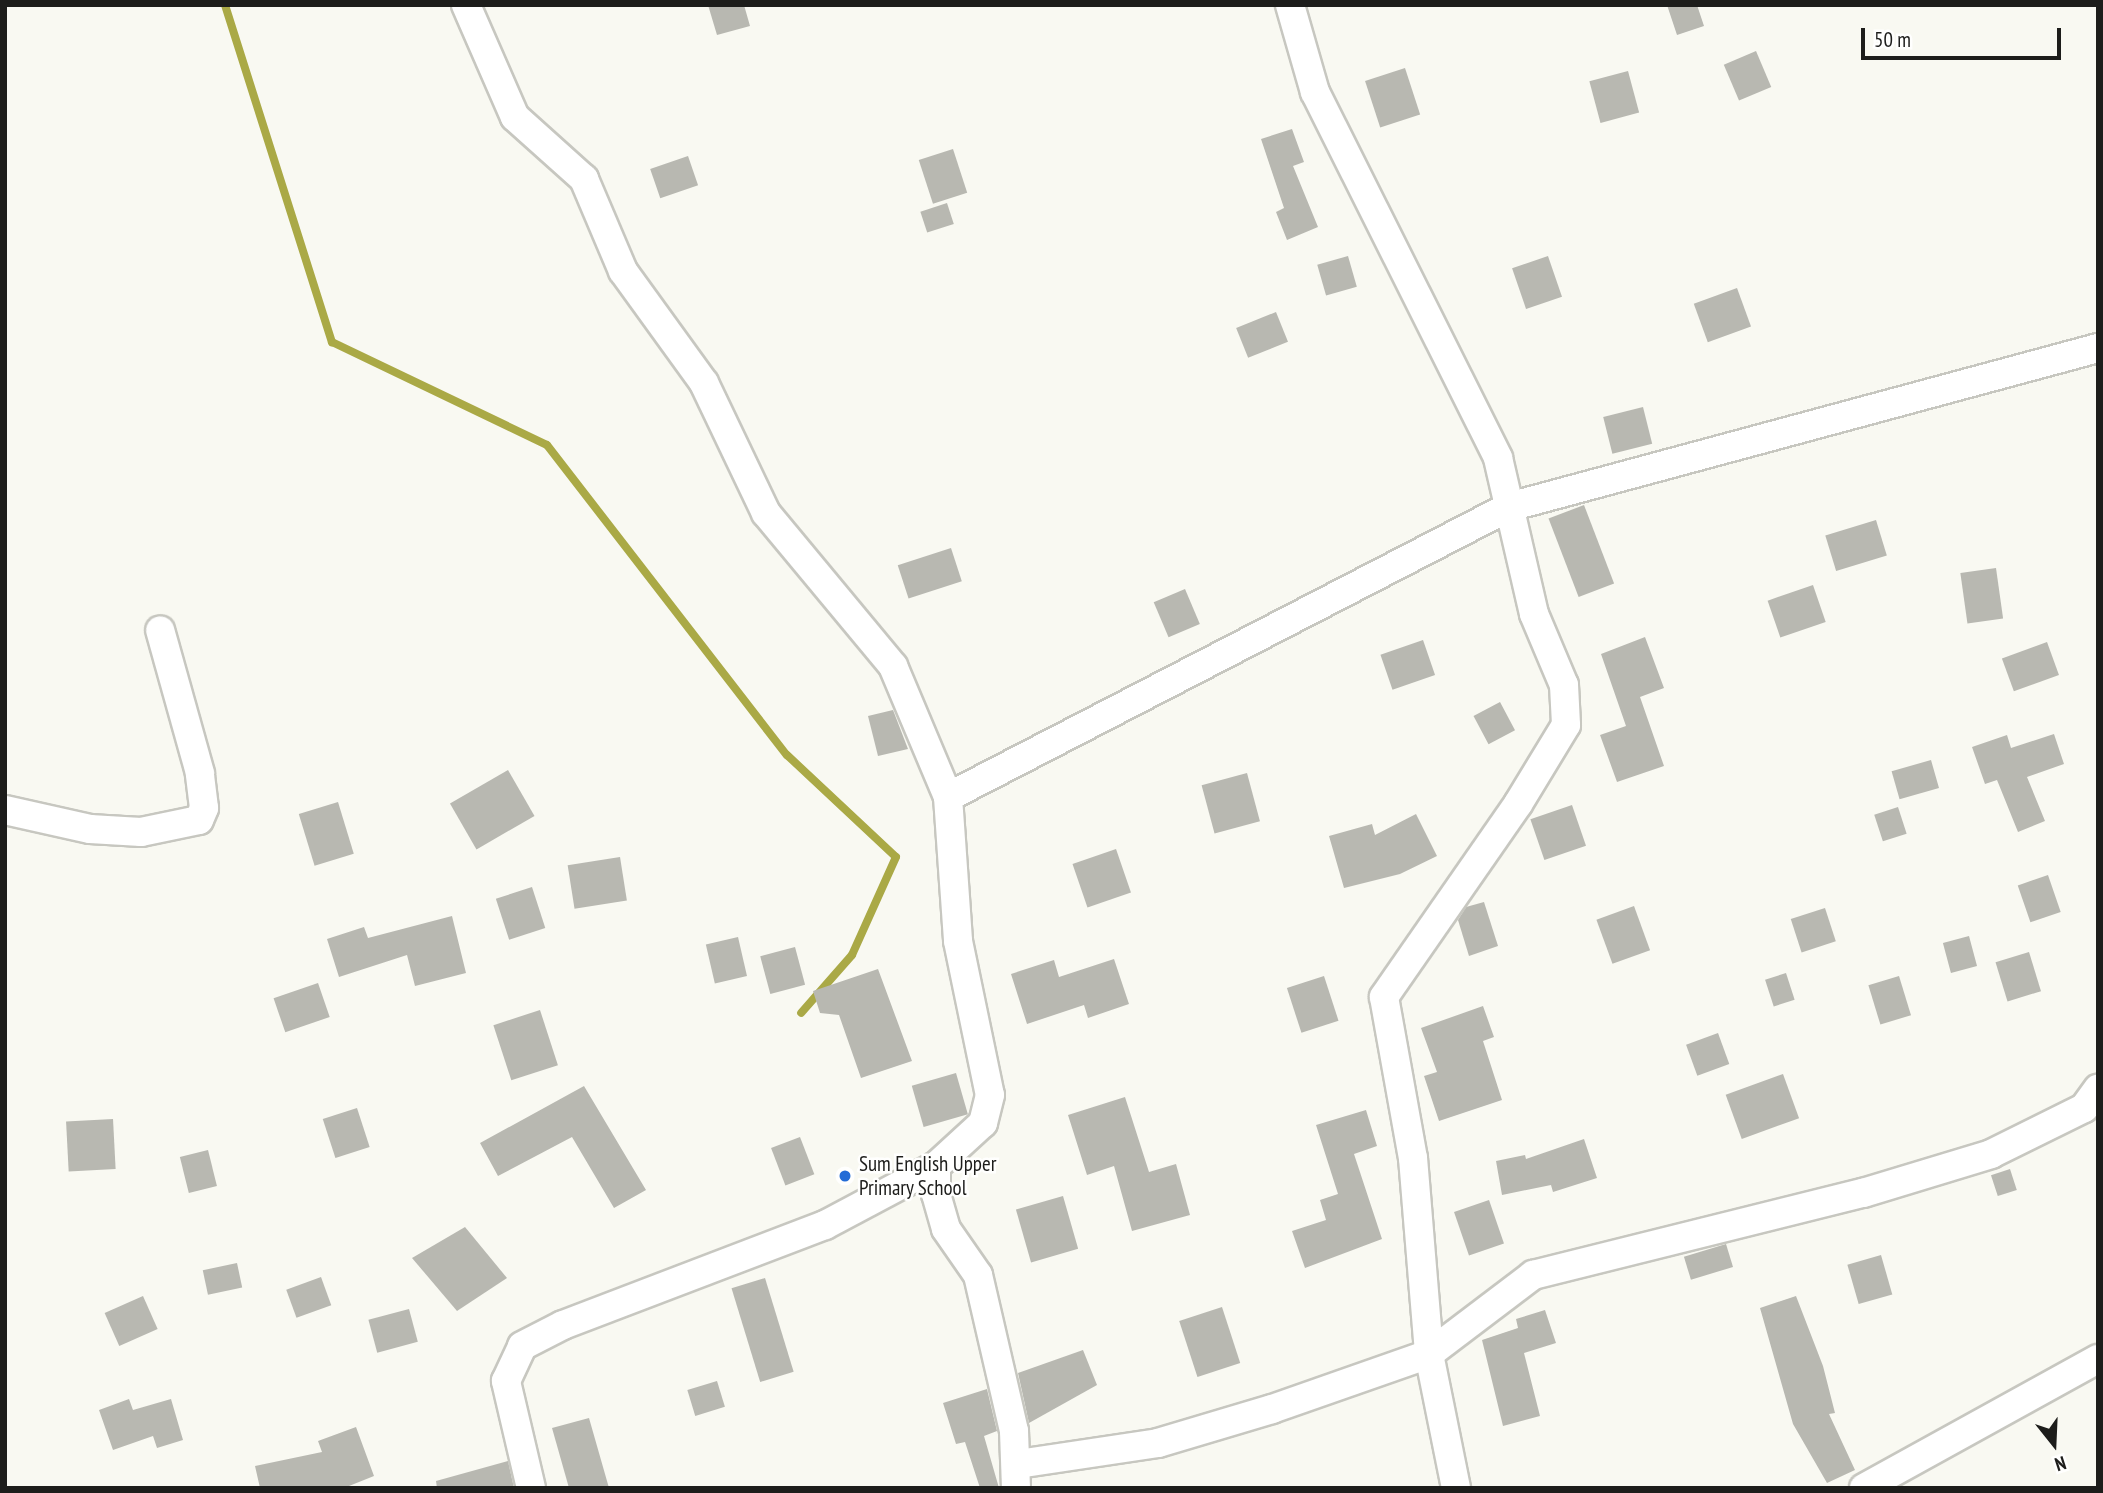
<!DOCTYPE html>
<style>
body{margin:0}
#map{position:relative;width:2103px;height:1493px;overflow:hidden;background:#f9f9f2;font-family:"PT Sans Narrow",sans-serif}
div>[style]{position:absolute}
.stream>*{height:8px;margin:-4px;padding:0 4px;transform-origin:4px;border-radius:4px;background:#aaa946}
.building>*{inset:0;background:#b8b8b1;transform-origin:0 0}
.roads{filter:drop-shadow(2px 0 #c7c7c0) drop-shadow(-2px 0 #c7c7c0) drop-shadow(0 2px #c7c7c0) drop-shadow(0 -2px #c7c7c0)}
.minor>*{height:28px;margin:-14px;padding:0 14px;transform-origin:14px;border-radius:14px;background:#fff}
.dots>*{width:19px;height:19px;translate:-50% -50%;box-sizing:border-box;border:4px solid #fffffe;border-radius:50%}
span{translate:-50% -50%;white-space:nowrap;text-align:center;line-height:1.15;-webkit-text-stroke:5px #fffffe;paint-order:stroke}
.poi-label{font-size:21px;color:#1d1d1b}
.left{translate:0 -50%;text-align:left}
.frame{position:absolute;inset:0;border:7px solid #1d1d1b;pointer-events:none}
.north{position:absolute;left:2019px;top:1409px;width:70px;height:70px;-webkit-text-stroke:5px #fffffe;paint-order:stroke;rotate:162deg;font-size:19px;font-weight:700;line-height:28px;text-align:center;color:#1d1d1b}
.north::after{content:'';display:block;margin:auto;width:24px;height:32px;background:#1d1d1b;clip-path:polygon(50% 0,100% 100%,50% 72%,0 100%)}
.scale{position:absolute;left:1861px;top:28px;width:200px;height:32px;box-sizing:border-box;border:4px solid #1d1d1b;border-top:0;padding-left:9px;font-size:21px;line-height:24px;white-space:nowrap;color:#1d1d1b;-webkit-text-stroke:5px #fffffe;paint-order:stroke}
</style>
<div id="map">
<div class="stream">
<i style="left:225px;top:5px;width:354px;rotate:72.4deg"></i>
<i style="left:332px;top:342px;width:238px;rotate:25.6deg"></i>
<i style="left:547px;top:445px;width:392px;rotate:52.3deg"></i>
<i style="left:787px;top:755px;width:149px;rotate:43.1deg"></i>
<i style="left:896px;top:857px;width:107px;rotate:114.2deg"></i>
<i style="left:852px;top:955px;width:77px;rotate:131.3deg"></i>
</div>
<div class="building">
<i style="clip-path:polygon(708px 5px,744px 5px,750px 26px,717px 35px)"></i>
<i style="clip-path:polygon(1667px 5px,1697px 5px,1704px 26px,1677px 35px)"></i>
<i style="left:1756px;top:51px;width:39px;height:35px;rotate:67deg"></i>
<i style="left:1405px;top:68px;width:49px;height:42px;rotate:72deg"></i>
<i style="left:1628px;top:71px;width:43px;height:40px;rotate:75deg"></i>
<i style="clip-path:polygon(1292px 129px,1304px 162px,1293px 166px,1318px 227px,1287px 240px,1276px 212px,1284px 208px,1261px 139px)"></i>
<i style="left:953px;top:149px;width:46px;height:36px;rotate:72deg"></i>
<i style="left:688px;top:156px;width:31px;height:40px;rotate:71deg"></i>
<i style="left:947px;top:203px;width:22px;height:28px;rotate:72deg"></i>
<i style="left:1348px;top:256px;width:32px;height:32px;rotate:74deg"></i>
<i style="left:1548px;top:256px;width:43px;height:38px;rotate:71deg"></i>
<i style="left:1737px;top:288px;width:41px;height:46px;rotate:70deg"></i>
<i style="left:1276px;top:312px;width:32px;height:43px;rotate:68deg"></i>
<i style="left:1643px;top:407px;width:38px;height:41px;rotate:76deg"></i>
<i style="left:1584px;top:505px;width:84px;height:38px;rotate:69deg"></i>
<i style="left:1876px;top:520px;width:37px;height:53px;rotate:73deg"></i>
<i style="left:951px;top:548px;width:35px;height:56px;rotate:72deg"></i>
<i style="left:1996px;top:568px;width:51px;height:36px;rotate:82deg"></i>
<i style="left:1813px;top:585px;width:39px;height:48px;rotate:71deg"></i>
<i style="left:1185px;top:589px;width:38px;height:34px;rotate:67deg"></i>
<i style="clip-path:polygon(1645px 637px,1664px 688px,1640px 697px,1664px 766px,1617px 782px,1600px 735px,1626px 726px,1601px 654px)"></i>
<i style="left:1423px;top:640px;width:37px;height:45px;rotate:71deg"></i>
<i style="left:2047px;top:642px;width:35px;height:48px;rotate:70deg"></i>
<i style="left:1500px;top:702px;width:32px;height:30px;rotate:62deg"></i>
<i style="clip-path:polygon(893px 710px,908px 749px,878px 756px,868px 716px)"></i>
<i style="clip-path:polygon(2054px 734px,2064px 764px,2027px 777px,2045px 821px,2018px 832px,1997px 780px,1985px 784px,1972px 747px,2007px 735px,2011px 748px)"></i>
<i style="left:1931px;top:760px;width:29px;height:41px;rotate:74deg"></i>
<i style="left:508px;top:770px;width:53px;height:67px;rotate:60deg"></i>
<i style="left:1247px;top:773px;width:50px;height:47px;rotate:75deg"></i>
<i style="left:338px;top:802px;width:54px;height:41px;rotate:73deg"></i>
<i style="left:1572px;top:805px;width:43px;height:44px;rotate:71deg"></i>
<i style="left:1898px;top:807px;width:28px;height:25px;rotate:72deg"></i>
<i style="clip-path:polygon(1416px 814px,1437px 856px,1400px 874px,1344px 888px,1329px 836px,1372px 824px,1375px 835px)"></i>
<i style="left:1116px;top:849px;width:46px;height:46px;rotate:71deg"></i>
<i style="left:620px;top:857px;width:44px;height:53px;rotate:81deg"></i>
<i style="left:2048px;top:875px;width:39px;height:32px;rotate:71deg"></i>
<i style="left:532px;top:887px;width:43px;height:38px;rotate:72deg"></i>
<i style="clip-path:polygon(1484px 902px,1498px 946px,1469px 956px,1458px 920px,1466px 907px)"></i>
<i style="left:1634px;top:906px;width:47px;height:40px;rotate:70deg"></i>
<i style="left:1825px;top:908px;width:35px;height:36px;rotate:72deg"></i>
<i style="clip-path:polygon(452px 916px,466px 973px,415px 986px,407px 955px,339px 977px,327px 939px,364px 927px,368px 938px)"></i>
<i style="left:1969px;top:936px;width:31px;height:27px;rotate:75deg"></i>
<i style="left:738px;top:937px;width:40px;height:33px;rotate:77deg"></i>
<i style="left:795px;top:947px;width:39px;height:36px;rotate:75deg"></i>
<i style="left:2029px;top:952px;width:41px;height:35px;rotate:73deg"></i>
<i style="clip-path:polygon(1114px 959px,1129px 1004px,1088px 1018px,1084px 1005px,1027px 1024px,1011px 974px,1054px 960px,1059px 977px)"></i>
<i style="clip-path:polygon(878px 969px,912px 1061px,861px 1078px,839px 1015px,820px 1013px,813px 991px)"></i>
<i style="left:1786px;top:973px;width:28px;height:22px;rotate:72deg"></i>
<i style="left:1324px;top:976px;width:47px;height:39px;rotate:72deg"></i>
<i style="left:1899px;top:976px;width:41px;height:32px;rotate:73deg"></i>
<i style="left:318px;top:983px;width:36px;height:47px;rotate:71deg"></i>
<i style="clip-path:polygon(1483px 1006px,1494px 1037px,1483px 1041px,1502px 1100px,1439px 1121px,1424px 1076px,1437px 1072px,1421px 1028px)"></i>
<i style="left:540px;top:1010px;width:58px;height:49px;rotate:72deg"></i>
<i style="left:1718px;top:1033px;width:33px;height:34px;rotate:70deg"></i>
<i style="left:956px;top:1073px;width:43px;height:46px;rotate:74deg"></i>
<i style="left:1783px;top:1074px;width:47px;height:61px;rotate:70deg"></i>
<i style="clip-path:polygon(584px 1086px,646px 1190px,614px 1208px,572px 1137px,498px 1176px,480px 1143px)"></i>
<i style="clip-path:polygon(1125px 1097px,1149px 1172px,1176px 1164px,1190px 1215px,1132px 1231px,1114px 1166px,1087px 1175px,1068px 1115px)"></i>
<i style="left:357px;top:1108px;width:41px;height:36px;rotate:72deg"></i>
<i style="clip-path:polygon(1366px 1110px,1377px 1146px,1354px 1154px,1382px 1239px,1305px 1268px,1292px 1231px,1326px 1220px,1320px 1200px,1338px 1194px,1316px 1125px)"></i>
<i style="left:113px;top:1119px;width:50px;height:47px;rotate:87deg"></i>
<i style="left:800px;top:1137px;width:40px;height:31px;rotate:69deg"></i>
<i style="clip-path:polygon(1584px 1139px,1597px 1178px,1553px 1192px,1551px 1185px,1502px 1195px,1496px 1161px,1525px 1155px,1526px 1159px)"></i>
<i style="left:208px;top:1150px;width:37px;height:29px;rotate:76deg"></i>
<i style="left:2010px;top:1169px;width:22px;height:20px;rotate:72deg"></i>
<i style="left:1063px;top:1196px;width:55px;height:49px;rotate:74deg"></i>
<i style="left:1489px;top:1200px;width:46px;height:37px;rotate:71deg"></i>
<i style="clip-path:polygon(465px 1227px,507px 1278px,457px 1311px,412px 1258px)"></i>
<i style="left:1726px;top:1244px;width:24px;height:44px;rotate:73deg"></i>
<i style="left:1881px;top:1255px;width:41px;height:35px;rotate:74deg"></i>
<i style="left:237px;top:1263px;width:25px;height:35px;rotate:78deg"></i>
<i style="left:321px;top:1277px;width:30px;height:37px;rotate:70deg"></i>
<i style="left:765px;top:1278px;width:98px;height:35px;rotate:73deg"></i>
<i style="left:143px;top:1296px;width:36px;height:42px;rotate:66deg"></i>
<i style="clip-path:polygon(1796px 1296px,1823px 1366px,1835px 1413px,1829px 1414px,1855px 1470px,1827px 1483px,1793px 1424px,1760px 1308px)"></i>
<i style="left:1222px;top:1307px;width:59px;height:45px;rotate:72deg"></i>
<i style="left:409px;top:1309px;width:34px;height:42px;rotate:75deg"></i>
<i style="clip-path:polygon(1545px 1310px,1556px 1343px,1524px 1353px,1540px 1416px,1503px 1426px,1482px 1340px,1518px 1328px,1516px 1319px)"></i>
<i style="clip-path:polygon(1083px 1350px,1097px 1385px,1029px 1423px,1018px 1373px)"></i>
<i style="left:717px;top:1381px;width:27px;height:31px;rotate:73deg"></i>
<i style="clip-path:polygon(987px 1389px,997px 1431px,984px 1436px,999px 1488px,980px 1488px,965px 1442px,956px 1444px,943px 1403px)"></i>
<i style="clip-path:polygon(129px 1399px,133px 1410px,171px 1399px,183px 1440px,157px 1448px,153px 1436px,113px 1450px,99px 1410px)"></i>
<i style="clip-path:polygon(589px 1418px,609px 1488px,569px 1488px,552px 1428px)"></i>
<i style="clip-path:polygon(356px 1427px,374px 1476px,344px 1488px,260px 1488px,255px 1466px,322px 1452px,318px 1441px)"></i>
<i style="clip-path:polygon(508px 1461px,514px 1488px,437px 1488px,436px 1481px)"></i>
</div>
<div class="roads">
<div class="minor">
<i style="left:466px;top:5px;width:122px;rotate:66.4deg"></i>
<i style="left:515px;top:117px;width:93px;rotate:41.9deg"></i>
<i style="left:584px;top:179px;width:100px;rotate:67deg"></i>
<i style="left:623px;top:271px;width:138px;rotate:54.1deg"></i>
<i style="left:704px;top:383px;width:144px;rotate:64.5deg"></i>
<i style="left:766px;top:513px;width:199px;rotate:50.3deg"></i>
<i style="left:893px;top:666px;width:142px;rotate:67.2deg"></i>
<i style="left:948px;top:797px;width:144px;rotate:86deg"></i>
<i style="left:958px;top:941px;width:157px;rotate:78.3deg"></i>
<i style="left:990px;top:1095px;width:29px;rotate:104deg"></i>
<i style="left:983px;top:1123px;width:64px;rotate:137.5deg"></i>
<i style="left:936px;top:1166px;width:28px;rotate:90deg"></i>
<i style="left:936px;top:1194px;width:36px;rotate:74deg"></i>
<i style="left:946px;top:1229px;width:56px;rotate:55.2deg"></i>
<i style="left:978px;top:1275px;width:160px;rotate:77deg"></i>
<i style="left:1014px;top:1431px;width:57px;rotate:88deg"></i>
<i style="left:1290px;top:5px;width:91px;rotate:74deg"></i>
<i style="left:1315px;top:92px;width:409px;rotate:63.4deg"></i>
<i style="left:1498px;top:458px;width:160px;rotate:77deg"></i>
<i style="left:1534px;top:614px;width:77px;rotate:67.1deg"></i>
<i style="left:1564px;top:685px;width:40px;rotate:87.1deg"></i>
<i style="left:1566px;top:725px;width:92px;rotate:121.3deg"></i>
<i style="left:1518px;top:804px;width:235px;rotate:124.8deg"></i>
<i style="left:1384px;top:997px;width:164px;rotate:79.8deg"></i>
<i style="left:1413px;top:1158px;width:197px;rotate:85.3deg"></i>
<i style="left:1429px;top:1354px;width:137px;rotate:78.6deg"></i>
<i style="left:948px;top:797px;width:632px;rotate:-27.34deg"></i>
<i style="left:1509px;top:507px;width:610px;rotate:-15.11deg"></i>
<i style="left:5px;top:810px;width:87px;rotate:12.6deg"></i>
<i style="left:90px;top:829px;width:51px;rotate:3.4deg"></i>
<i style="left:141px;top:832px;width:59px;rotate:-11.7deg"></i>
<i style="left:199px;top:820px;width:13px;rotate:-67deg"></i>
<i style="left:204px;top:808px;width:35px;rotate:-97deg"></i>
<i style="left:200px;top:773px;width:148px;rotate:-105.6deg"></i>
<i style="left:1018px;top:1464px;width:142px;rotate:-8.5deg"></i>
<i style="left:1158px;top:1443px;width:119px;rotate:-16.6deg"></i>
<i style="left:1272px;top:1409px;width:166px;rotate:-19.3deg"></i>
<i style="left:1429px;top:1354px;width:131px;rotate:-37.2deg"></i>
<i style="left:1533px;top:1275px;width:340px;rotate:-14deg"></i>
<i style="left:1863px;top:1193px;width:134px;rotate:-16.9deg"></i>
<i style="left:1991px;top:1154px;width:104px;rotate:-26.3deg"></i>
<i style="left:2084px;top:1108px;width:24px;rotate:-54deg"></i>
<i style="left:531px;top:1488px;width:110px;rotate:-103.2deg"></i>
<i style="left:506px;top:1381px;width:38px;rotate:-65deg"></i>
<i style="left:522px;top:1346px;width:46px;rotate:-27.1deg"></i>
<i style="left:563px;top:1325px;width:280px;rotate:-20.9deg"></i>
<i style="left:825px;top:1225px;width:126px;rotate:-28deg"></i>
<i style="left:1864px;top:1488px;width:267px;rotate:-28.9deg"></i>
</div>
</div>
<div class="dots">
<i style="left:845px;top:1176px;background:#226bd6"></i>
</div>
<div class="poi-label">
<span class="left" style="left:859px;top:1176px">Sum English Upper<br>Primary School</span>
</div>
<div class="frame"></div>
<div class="north">N</div>
<div class="scale">50 m</div>
</div>
